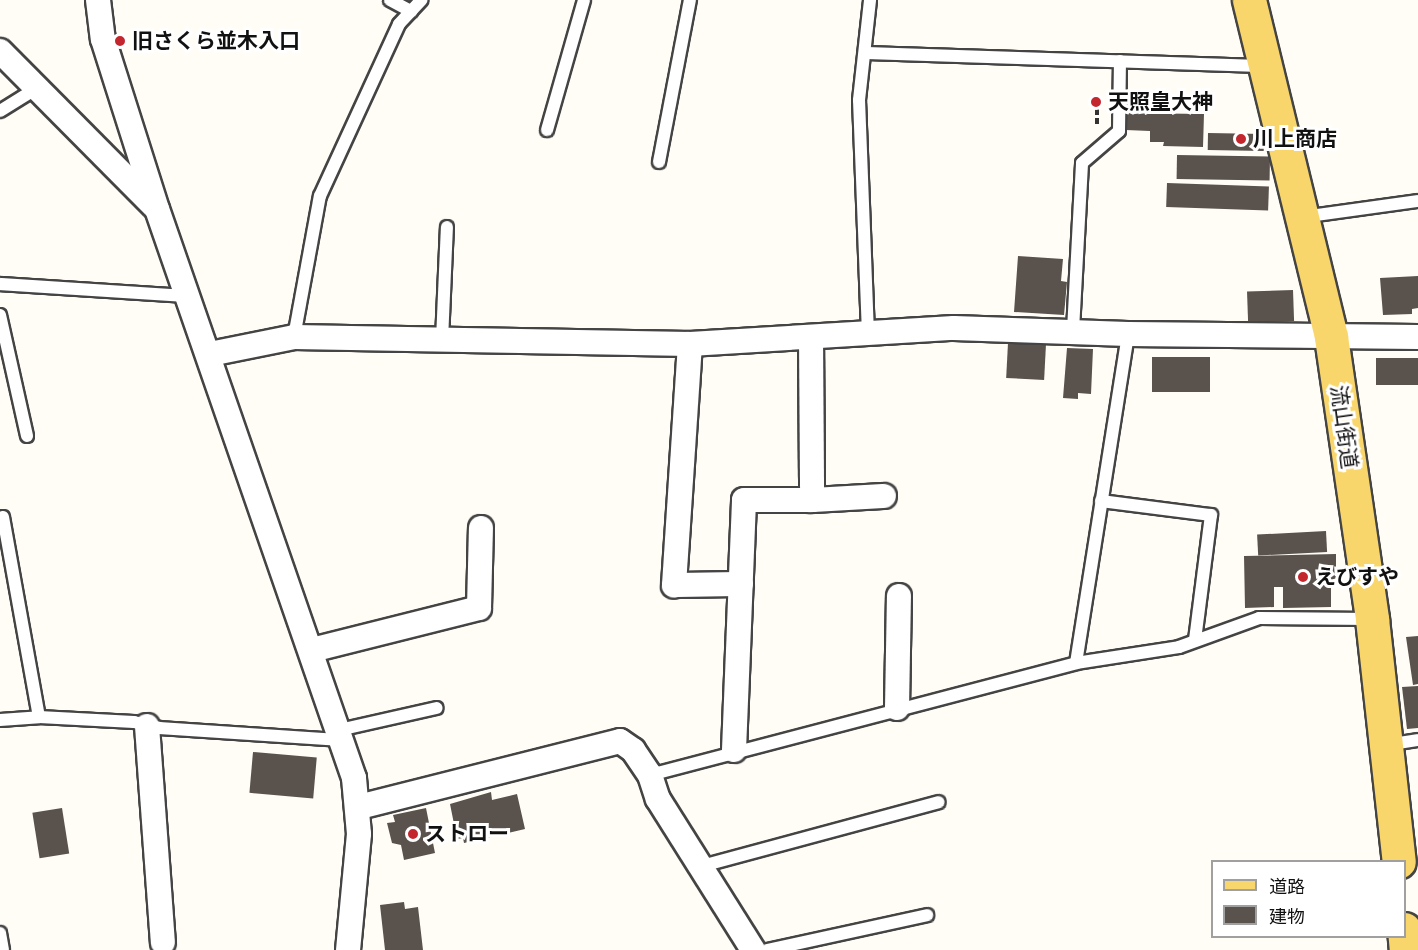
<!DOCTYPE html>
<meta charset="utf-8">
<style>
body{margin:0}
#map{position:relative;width:1418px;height:950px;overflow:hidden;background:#fffdf5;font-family:Bitter,"Noto Sans JP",serif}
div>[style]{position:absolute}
.building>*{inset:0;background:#5a524d;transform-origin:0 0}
.path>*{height:4px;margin-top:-2px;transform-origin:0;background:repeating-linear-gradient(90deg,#333 0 6px,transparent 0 9px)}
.roads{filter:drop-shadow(2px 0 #444) drop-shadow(-2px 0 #444) drop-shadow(0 2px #444) drop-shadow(0 -2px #444)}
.lane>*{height:12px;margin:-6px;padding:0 6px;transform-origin:6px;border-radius:6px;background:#fff}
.street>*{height:24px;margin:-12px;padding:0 12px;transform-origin:12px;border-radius:12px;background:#fff}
.primary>*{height:33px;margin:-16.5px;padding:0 16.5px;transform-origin:16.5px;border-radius:16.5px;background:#f9d66b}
.dots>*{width:16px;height:16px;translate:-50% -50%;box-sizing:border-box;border:3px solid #fff;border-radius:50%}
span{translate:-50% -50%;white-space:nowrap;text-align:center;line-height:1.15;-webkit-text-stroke:6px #fff;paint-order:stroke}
.poi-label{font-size:21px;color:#111;font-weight:700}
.left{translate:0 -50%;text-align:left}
.street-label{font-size:21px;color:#111}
.legend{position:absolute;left:1211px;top:860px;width:195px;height:78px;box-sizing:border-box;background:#fff;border:2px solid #a0a0a0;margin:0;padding:8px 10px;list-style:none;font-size:18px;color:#111}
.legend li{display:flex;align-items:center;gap:12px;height:30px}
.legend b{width:30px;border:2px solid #a0a0a0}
</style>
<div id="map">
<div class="building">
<i style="clip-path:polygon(1126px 113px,1204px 114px,1203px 147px,1163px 146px,1164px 142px,1150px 142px,1150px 131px,1126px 130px)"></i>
<i style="left:1208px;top:133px;width:56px;height:17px;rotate:1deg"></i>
<i style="left:1177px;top:155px;width:93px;height:24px;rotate:1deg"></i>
<i style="left:1167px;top:183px;width:102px;height:24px;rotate:2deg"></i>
<i style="clip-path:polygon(1018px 256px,1063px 259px,1061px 281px,1067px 282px,1064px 315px,1014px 312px)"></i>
<i style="clip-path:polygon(1418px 276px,1418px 308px,1412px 309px,1412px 314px,1383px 315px,1380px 278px)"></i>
<i style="left:1293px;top:290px;width:31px;height:46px;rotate:88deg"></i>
<i style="left:1008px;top:343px;width:38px;height:35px;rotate:3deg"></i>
<i style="clip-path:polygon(1067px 348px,1093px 349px,1091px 394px,1078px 393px,1078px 399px,1063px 398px)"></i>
<i style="left:1152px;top:357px;width:58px;height:35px"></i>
<i style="left:1418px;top:358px;width:27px;height:42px;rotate:90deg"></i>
<i style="left:1326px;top:531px;width:21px;height:69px;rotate:87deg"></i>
<i style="clip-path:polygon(1336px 554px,1336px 582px,1331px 583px,1331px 607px,1283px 608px,1283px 587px,1274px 587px,1274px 607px,1245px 608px,1244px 556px)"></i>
<i style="clip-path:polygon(1418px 636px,1418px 684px,1413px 685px,1406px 637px)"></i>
<i style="clip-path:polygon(1418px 686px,1418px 728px,1407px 729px,1402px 687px)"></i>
<i style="left:253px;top:752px;width:64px;height:41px;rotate:5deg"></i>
<i style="clip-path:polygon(491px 792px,492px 800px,517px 794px,525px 829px,464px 843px,463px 838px,457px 839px,450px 804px)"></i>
<i style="left:62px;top:808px;width:46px;height:30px;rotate:81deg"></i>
<i style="clip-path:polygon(426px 808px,435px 853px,404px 860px,401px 845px,392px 843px,387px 823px,395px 822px,393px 815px)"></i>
<i style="clip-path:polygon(404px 902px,405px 909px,418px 907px,423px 950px,385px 950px,380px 905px)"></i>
</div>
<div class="path">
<i style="left:1097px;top:109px;width:16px;rotate:90deg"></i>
</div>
<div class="roads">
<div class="lane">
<i style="left:390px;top:0;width:24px;rotate:28deg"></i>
<i style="left:865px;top:53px;width:397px;rotate:1.9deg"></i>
<i style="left:0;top:111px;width:44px;rotate:-31.9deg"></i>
<i style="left:547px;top:130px;width:135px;rotate:-74.1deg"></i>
<i style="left:659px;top:162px;width:165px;rotate:-79.2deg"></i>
<i style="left:1302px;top:217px;width:117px;rotate:-7.9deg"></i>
<i style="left:0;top:284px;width:188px;rotate:3.7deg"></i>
<i style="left:0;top:315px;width:124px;rotate:77.4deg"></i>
<i style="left:1073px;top:330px;width:167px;rotate:-86.9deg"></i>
<i style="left:1082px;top:163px;width:49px;rotate:-40.9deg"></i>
<i style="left:1119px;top:131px;width:70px;rotate:-89.2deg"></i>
<i style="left:868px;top:334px;width:234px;rotate:-92.2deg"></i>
<i style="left:859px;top:100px;width:101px;rotate:-83.7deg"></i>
<i style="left:294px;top:337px;width:143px;rotate:-79.6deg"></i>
<i style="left:320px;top:196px;width:189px;rotate:-65.3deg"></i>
<i style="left:399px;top:24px;width:33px;rotate:-47deg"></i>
<i style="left:442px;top:340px;width:113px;rotate:-87.5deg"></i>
<i style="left:1101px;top:501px;width:111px;rotate:7.3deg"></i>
<i style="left:1211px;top:515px;width:126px;rotate:97.3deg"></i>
<i style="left:3px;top:517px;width:203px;rotate:79.8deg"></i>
<i style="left:1076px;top:663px;width:333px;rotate:-81deg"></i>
<i style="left:0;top:720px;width:39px;rotate:-4deg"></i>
<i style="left:39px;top:717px;width:95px;rotate:3deg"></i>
<i style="left:134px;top:722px;width:26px;rotate:13deg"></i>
<i style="left:159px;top:728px;width:183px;rotate:3.8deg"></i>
<i style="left:339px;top:730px;width:100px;rotate:-12.7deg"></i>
<i style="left:1386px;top:745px;width:32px;rotate:-9deg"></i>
<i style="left:650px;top:775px;width:440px;rotate:-14.7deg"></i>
<i style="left:1076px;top:663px;width:104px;rotate:-8.8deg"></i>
<i style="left:1179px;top:647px;width:85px;rotate:-19.9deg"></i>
<i style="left:1259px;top:618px;width:112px;rotate:0.5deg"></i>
<i style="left:702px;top:866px;width:245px;rotate:-15.1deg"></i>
<i style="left:0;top:933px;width:17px;rotate:80deg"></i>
<i style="left:767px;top:950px;width:164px;rotate:-12.3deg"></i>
</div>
<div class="street">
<i style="left:98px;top:0;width:39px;rotate:83deg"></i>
<i style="left:103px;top:39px;width:178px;rotate:72.4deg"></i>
<i style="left:157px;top:209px;width:602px;rotate:70.9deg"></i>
<i style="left:354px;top:778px;width:56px;rotate:84.9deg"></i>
<i style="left:359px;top:834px;width:117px;rotate:95.4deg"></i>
<i style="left:0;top:51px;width:217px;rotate:45.2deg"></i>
<i style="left:811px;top:337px;width:163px;rotate:89.6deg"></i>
<i style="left:812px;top:500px;width:72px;rotate:-3.2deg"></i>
<i style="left:690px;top:344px;width:242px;rotate:93.8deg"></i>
<i style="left:674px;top:585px;width:67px;rotate:-0.9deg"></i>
<i style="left:210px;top:354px;width:86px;rotate:-11.4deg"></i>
<i style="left:294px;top:337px;width:396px;rotate:1deg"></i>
<i style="left:690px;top:344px;width:264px;rotate:-3.5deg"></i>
<i style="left:954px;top:328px;width:174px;rotate:2deg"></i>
<i style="left:1128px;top:334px;width:290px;rotate:0.6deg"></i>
<i style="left:312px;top:650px;width:172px;rotate:-14.1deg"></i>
<i style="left:479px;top:608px;width:80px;rotate:-88.6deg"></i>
<i style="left:897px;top:708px;width:112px;rotate:-89deg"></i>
<i style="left:147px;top:726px;width:217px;rotate:85.8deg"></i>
<i style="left:734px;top:750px;width:250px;rotate:-87.7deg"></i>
<i style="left:744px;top:500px;width:68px"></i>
<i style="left:359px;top:807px;width:269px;rotate:-14.2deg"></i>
<i style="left:620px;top:741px;width:16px;rotate:35deg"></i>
<i style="left:633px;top:750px;width:30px;rotate:56deg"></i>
<i style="left:650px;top:775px;width:25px;rotate:72deg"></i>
<i style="left:658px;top:799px;width:178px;rotate:57.8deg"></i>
</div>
<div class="primary">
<i style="left:1249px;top:0;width:347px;rotate:76.3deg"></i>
<i style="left:1331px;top:337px;width:285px;rotate:81.7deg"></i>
<i style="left:1372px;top:619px;width:244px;rotate:83.7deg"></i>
<i style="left:1404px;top:929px;width:21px;rotate:85deg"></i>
</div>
</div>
<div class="dots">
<i style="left:120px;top:41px;background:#c4262e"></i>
<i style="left:1096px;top:102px;background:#c4262e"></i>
<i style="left:1241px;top:139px;background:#c4262e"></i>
<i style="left:1303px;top:577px;background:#c4262e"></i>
<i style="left:413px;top:834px;background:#c4262e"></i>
</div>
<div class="poi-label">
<span class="left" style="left:132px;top:41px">旧さくら並木入口</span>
<span class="left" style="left:1108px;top:102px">天照皇大神</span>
<span class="left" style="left:1253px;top:139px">川上商店</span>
<span class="left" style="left:1315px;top:577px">えびすや</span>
<span class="left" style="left:425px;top:834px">ストロー</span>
</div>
<div class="street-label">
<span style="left:1344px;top:427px;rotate:82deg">流山街道</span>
</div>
<ul class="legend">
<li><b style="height:8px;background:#f9d66b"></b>道路</li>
<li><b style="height:16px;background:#5a524d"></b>建物</li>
</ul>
</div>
